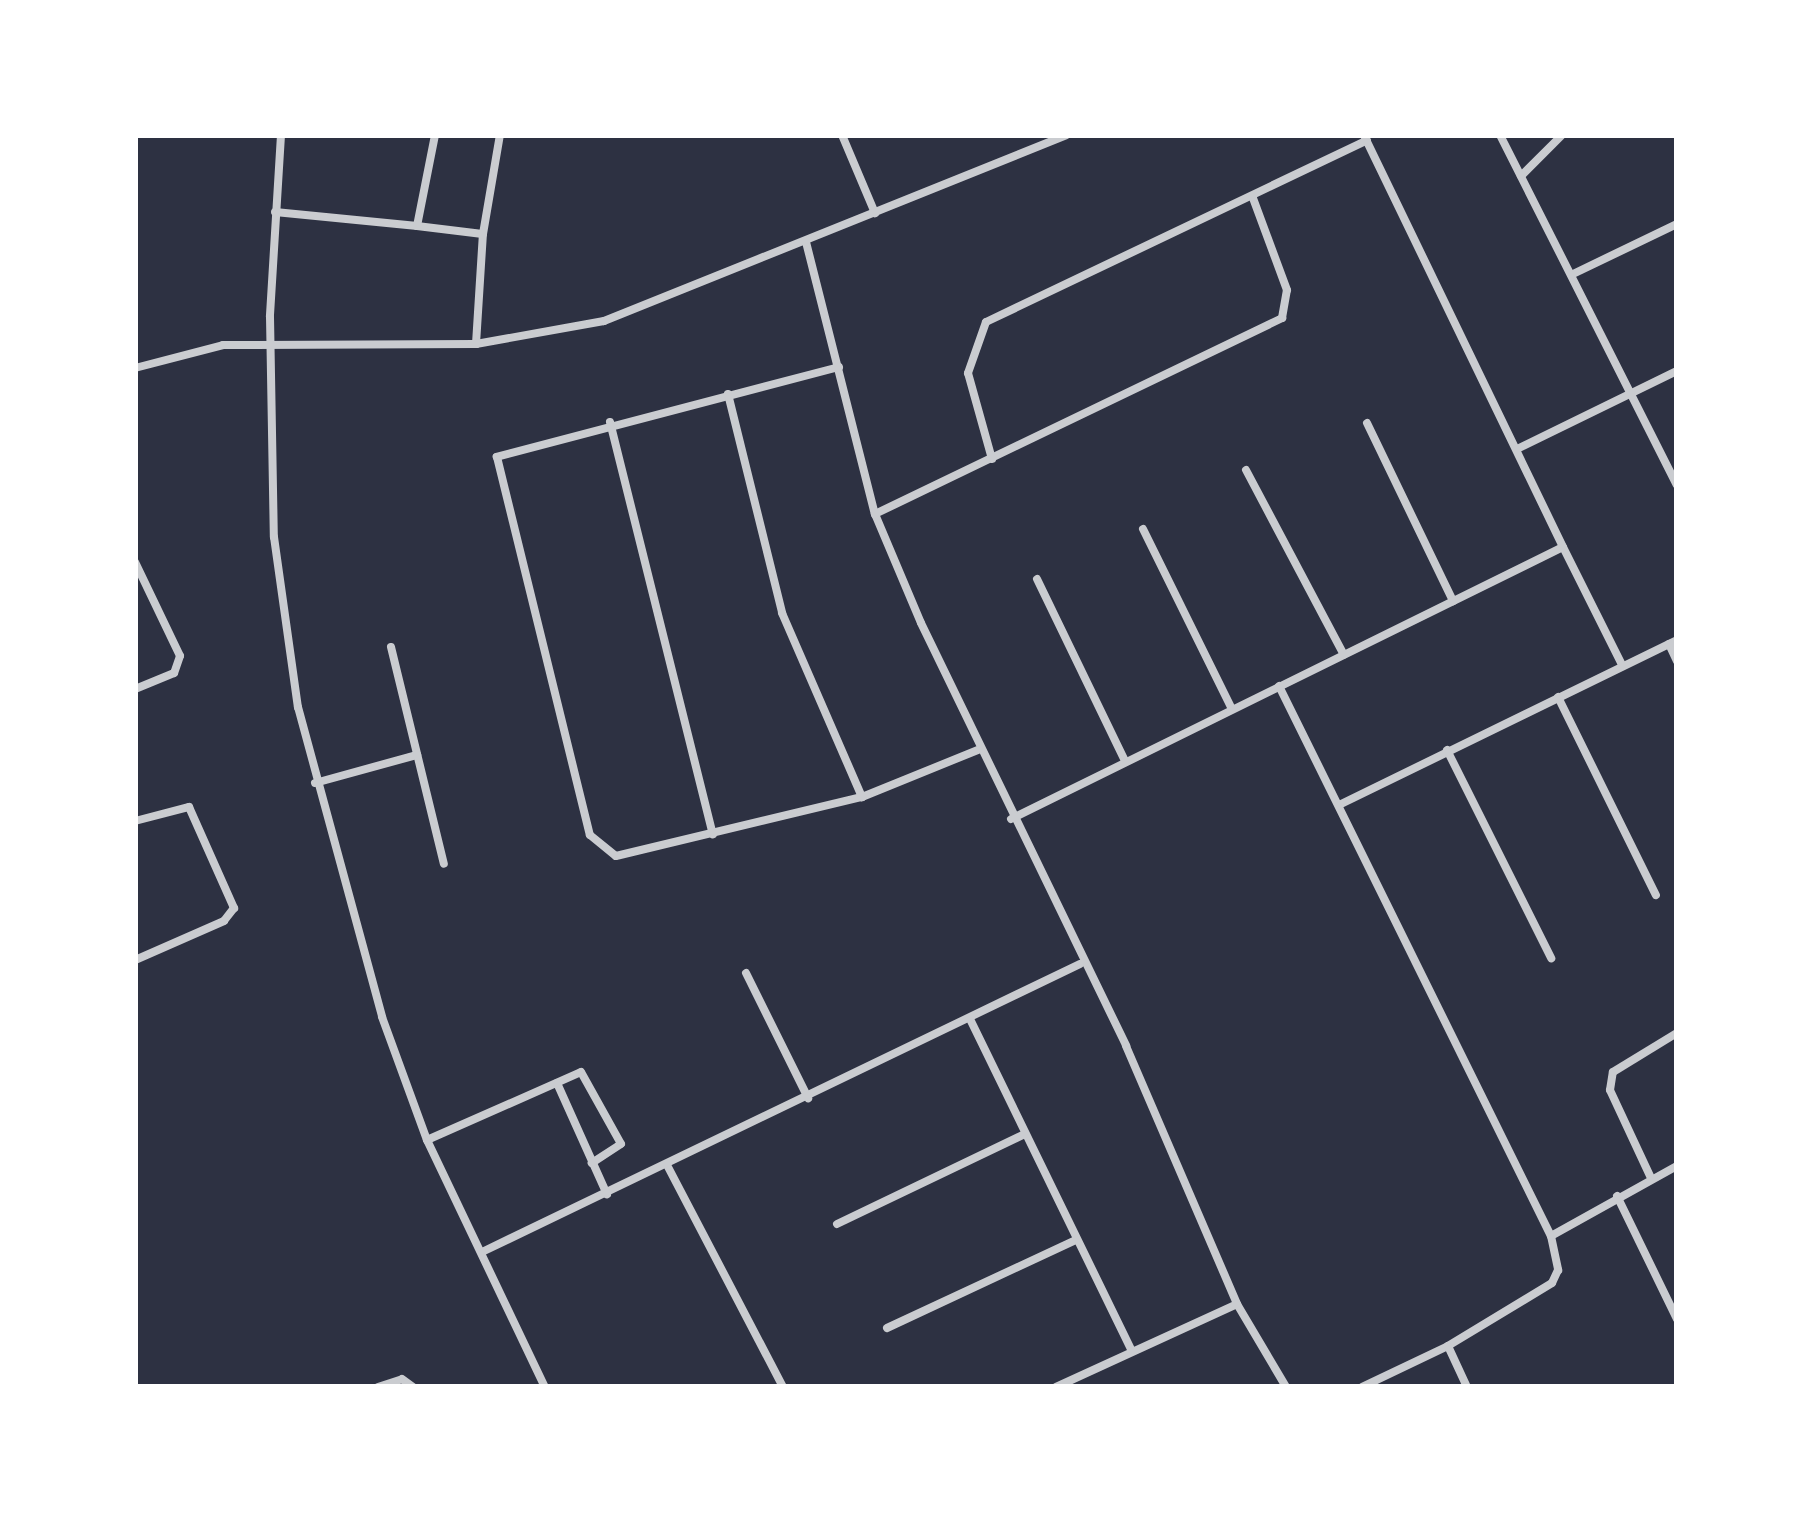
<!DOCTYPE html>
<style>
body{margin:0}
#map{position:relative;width:1812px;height:1522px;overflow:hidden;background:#2d3142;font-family:Mulish,sans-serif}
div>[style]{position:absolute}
.minor>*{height:8px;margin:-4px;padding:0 4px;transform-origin:4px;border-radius:4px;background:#caccd0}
span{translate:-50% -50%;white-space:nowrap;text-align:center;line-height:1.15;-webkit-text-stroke:12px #fff;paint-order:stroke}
.frame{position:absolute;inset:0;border:138px solid #fff;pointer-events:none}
</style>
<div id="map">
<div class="minor">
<i style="left:281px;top:135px;width:182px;rotate:93.5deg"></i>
<i style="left:270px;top:317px;width:220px;rotate:89deg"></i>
<i style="left:274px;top:537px;width:172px;rotate:82deg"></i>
<i style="left:298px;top:707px;width:321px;rotate:74.8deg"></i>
<i style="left:382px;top:1017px;width:131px;rotate:69.9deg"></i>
<i style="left:427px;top:1140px;width:274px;rotate:64.5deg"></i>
<i style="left:842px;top:135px;width:85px;rotate:67.1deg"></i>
<i style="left:1500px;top:135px;width:392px;rotate:63.2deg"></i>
<i style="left:1521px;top:176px;width:58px;rotate:-45deg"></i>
<i style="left:275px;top:212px;width:143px;rotate:5.6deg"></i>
<i style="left:417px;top:226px;width:93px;rotate:-78.8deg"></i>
<i style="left:417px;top:226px;width:66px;rotate:6.9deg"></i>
<i style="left:483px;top:234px;width:100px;rotate:-80.3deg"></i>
<i style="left:806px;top:242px;width:281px;rotate:75.8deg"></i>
<i style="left:875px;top:514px;width:118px;rotate:67.1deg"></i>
<i style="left:921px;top:623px;width:470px;rotate:64.1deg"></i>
<i style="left:1126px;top:1046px;width:281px;rotate:66.7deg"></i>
<i style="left:1237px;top:1304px;width:96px;rotate:59.4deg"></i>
<i style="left:1573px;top:274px;width:115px;rotate:-25.7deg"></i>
<i style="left:476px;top:344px;width:110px;rotate:-86.4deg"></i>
<i style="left:839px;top:367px;width:354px;rotate:165.3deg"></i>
<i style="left:497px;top:457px;width:389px;rotate:76.2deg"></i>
<i style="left:590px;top:835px;width:33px;rotate:39deg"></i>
<i style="left:616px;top:856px;width:253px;rotate:-13.5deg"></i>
<i style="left:862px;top:797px;width:125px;rotate:-22.1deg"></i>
<i style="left:135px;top:368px;width:91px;rotate:-14.6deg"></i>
<i style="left:223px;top:345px;width:253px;rotate:-0.2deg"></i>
<i style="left:476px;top:344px;width:130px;rotate:-10.2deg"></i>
<i style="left:604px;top:321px;width:498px;rotate:-21.9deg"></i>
<i style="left:728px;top:394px;width:226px;rotate:76.1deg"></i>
<i style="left:782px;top:613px;width:201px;rotate:66.5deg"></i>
<i style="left:610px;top:422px;width:425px;rotate:76deg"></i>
<i style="left:1367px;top:423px;width:198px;rotate:64.2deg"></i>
<i style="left:1517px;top:449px;width:178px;rotate:-26deg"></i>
<i style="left:992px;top:459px;width:89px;rotate:-105.6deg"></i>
<i style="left:968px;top:373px;width:54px;rotate:-70.6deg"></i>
<i style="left:986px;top:322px;width:422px;rotate:-25.5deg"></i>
<i style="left:1246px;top:470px;width:209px;rotate:62.1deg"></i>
<i style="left:875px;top:514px;width:452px;rotate:-25.7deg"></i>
<i style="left:1282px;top:318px;width:28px;rotate:-80deg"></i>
<i style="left:1287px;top:290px;width:98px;rotate:-110.3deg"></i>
<i style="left:1143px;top:529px;width:201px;rotate:63.7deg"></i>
<i style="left:1563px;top:547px;width:132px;rotate:63.4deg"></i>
<i style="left:135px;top:562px;width:104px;rotate:64.4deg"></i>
<i style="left:180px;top:656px;width:18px;rotate:109deg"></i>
<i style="left:174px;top:673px;width:42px;rotate:157.7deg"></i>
<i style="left:1037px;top:579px;width:202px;rotate:64.2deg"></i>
<i style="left:1669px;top:644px;width:19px;rotate:65deg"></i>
<i style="left:391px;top:647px;width:223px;rotate:76.3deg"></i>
<i style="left:1279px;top:686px;width:614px;rotate:63.69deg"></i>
<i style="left:1551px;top:1236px;width:35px;rotate:78deg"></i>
<i style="left:1558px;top:1270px;width:14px;rotate:115deg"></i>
<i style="left:1552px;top:1283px;width:122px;rotate:148.8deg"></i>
<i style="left:1448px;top:1346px;width:95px;rotate:154.5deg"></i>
<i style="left:1558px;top:697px;width:221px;rotate:63.7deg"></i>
<i style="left:1447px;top:750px;width:233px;rotate:63.4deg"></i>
<i style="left:315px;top:783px;width:106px;rotate:-15.4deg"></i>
<i style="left:1339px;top:805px;width:376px;rotate:-26deg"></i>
<i style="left:1011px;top:819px;width:615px;rotate:-26.23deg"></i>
<i style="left:1563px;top:547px;width:458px;rotate:-115.8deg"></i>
<i style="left:135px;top:821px;width:56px;rotate:-14.5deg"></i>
<i style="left:189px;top:807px;width:111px;rotate:66deg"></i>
<i style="left:234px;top:908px;width:16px;rotate:128deg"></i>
<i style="left:224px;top:921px;width:97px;rotate:156.3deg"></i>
<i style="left:746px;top:973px;width:140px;rotate:63.6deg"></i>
<i style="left:970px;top:1019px;width:369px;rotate:64deg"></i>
<i style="left:557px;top:1083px;width:122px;rotate:65.8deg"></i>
<i style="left:427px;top:1140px;width:168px;rotate:-23.8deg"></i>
<i style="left:581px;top:1072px;width:82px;rotate:60.9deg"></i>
<i style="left:621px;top:1144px;width:35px;rotate:147deg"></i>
<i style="left:667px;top:1165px;width:250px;rotate:62.4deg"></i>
<i style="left:1651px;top:1178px;width:97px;rotate:-115deg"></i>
<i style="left:1610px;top:1090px;width:18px;rotate:-81deg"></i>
<i style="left:1613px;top:1072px;width:75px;rotate:-31.4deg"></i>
<i style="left:1617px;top:1196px;width:137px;rotate:64deg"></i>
<i style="left:837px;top:1224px;width:208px;rotate:-25.6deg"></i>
<i style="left:1551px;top:1236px;width:144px;rotate:-29.1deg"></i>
<i style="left:482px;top:1252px;width:664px;rotate:-25.72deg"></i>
<i style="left:887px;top:1328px;width:208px;rotate:-25deg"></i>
<i style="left:1448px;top:1346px;width:45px;rotate:65.1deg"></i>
<i style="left:378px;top:1387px;width:25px;rotate:-18deg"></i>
<i style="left:402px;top:1379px;width:14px;rotate:36deg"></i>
<i style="left:1056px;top:1387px;width:199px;rotate:-24.6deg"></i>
</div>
<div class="frame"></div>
</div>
